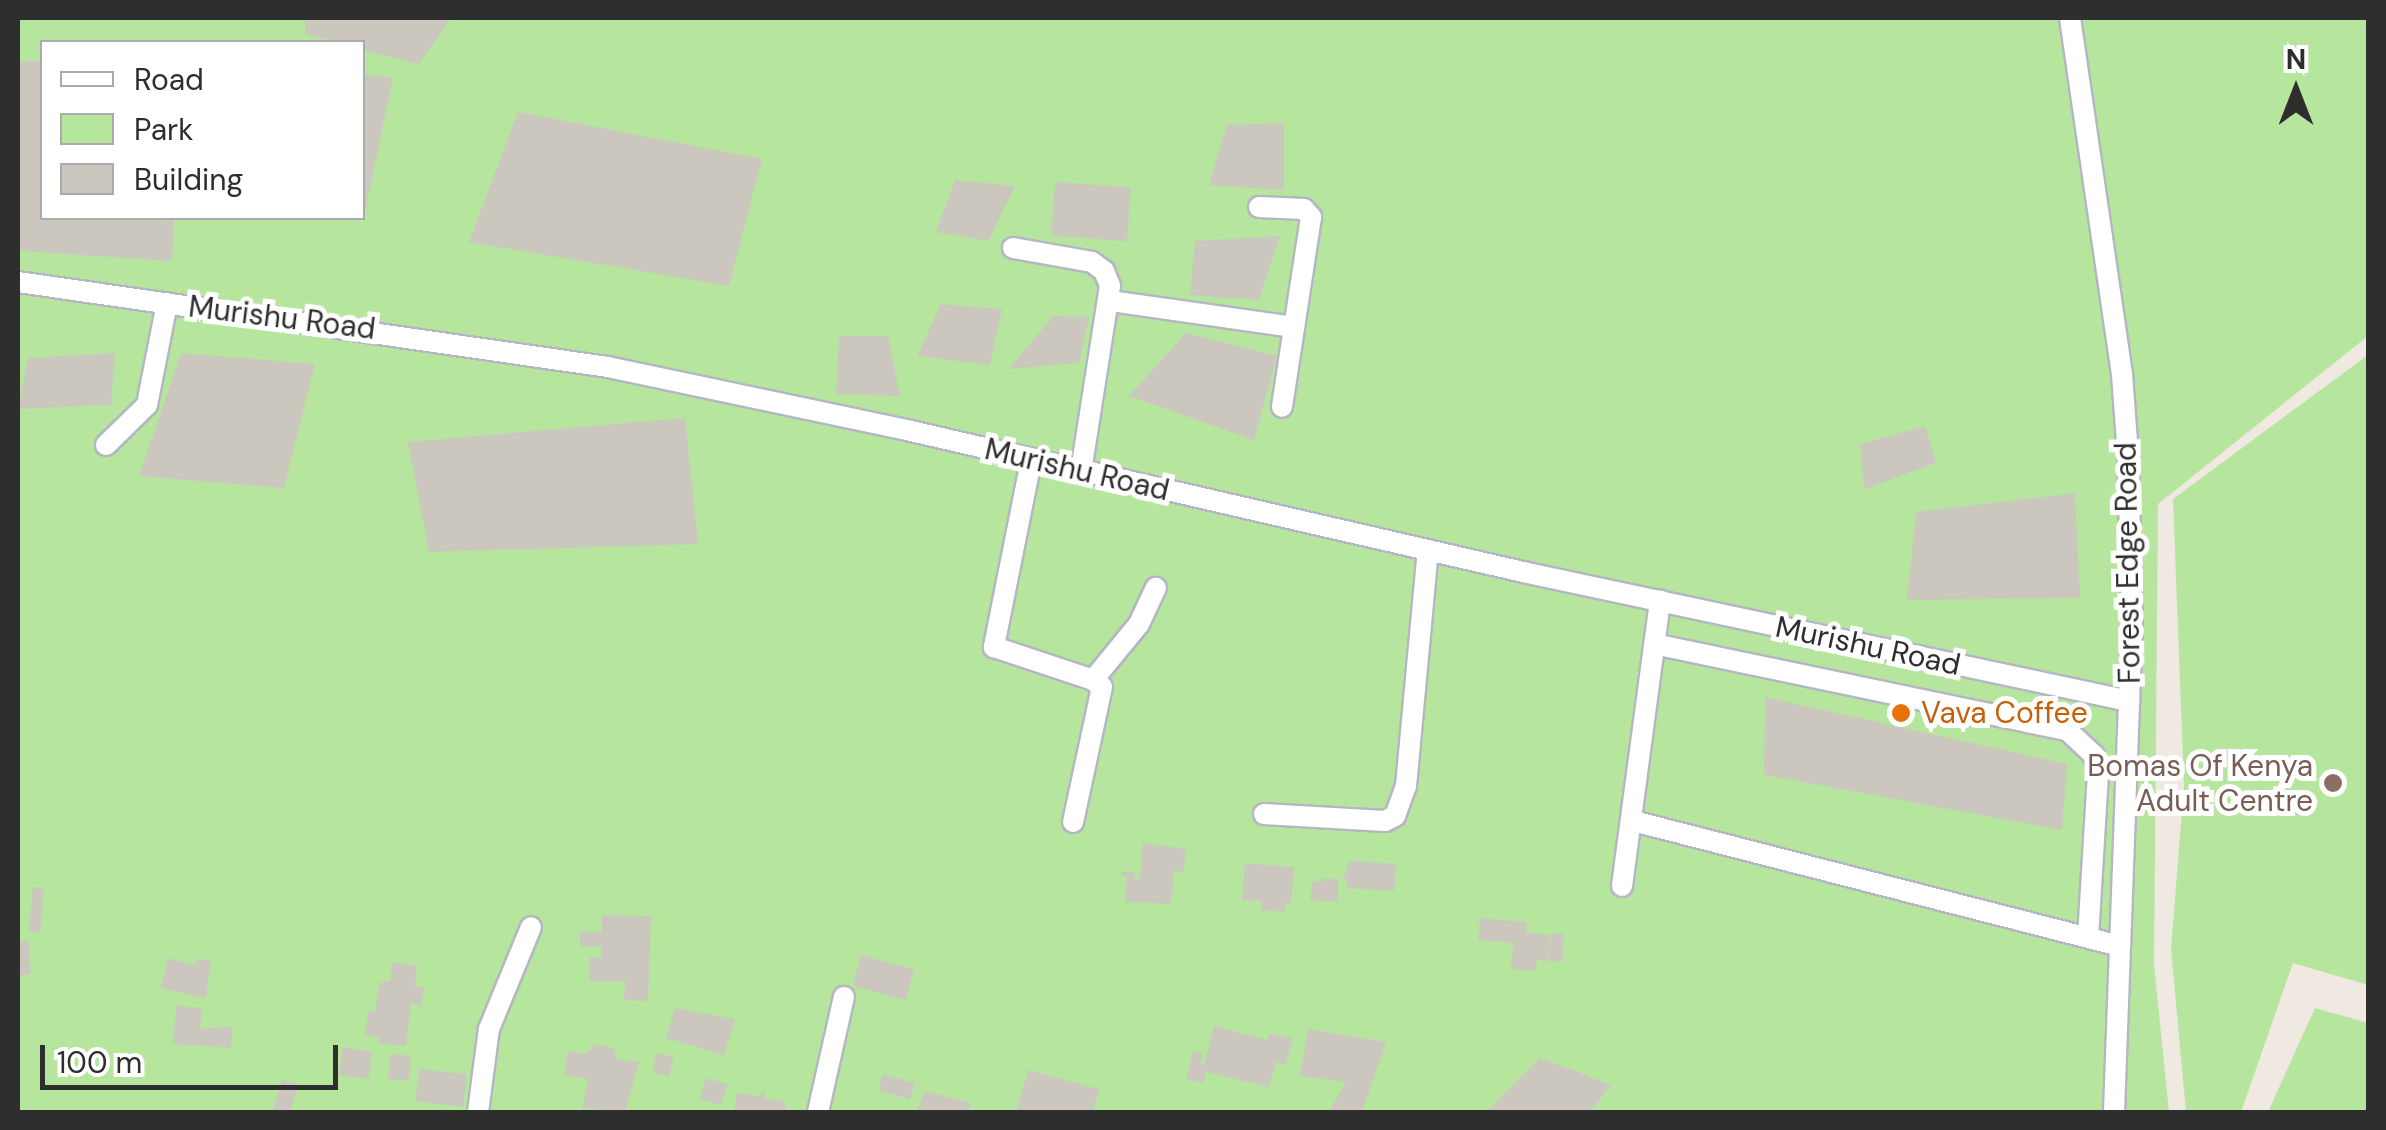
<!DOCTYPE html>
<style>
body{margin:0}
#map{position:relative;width:2386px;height:1130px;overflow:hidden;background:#efe9e1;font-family:"DM Sans",sans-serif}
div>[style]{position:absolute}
.green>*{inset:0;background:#b6e59e}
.building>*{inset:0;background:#cbc7bf;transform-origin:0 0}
.roads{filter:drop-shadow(2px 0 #b4b7c1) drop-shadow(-2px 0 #b4b7c1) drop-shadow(0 2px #b4b7c1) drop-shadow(0 -2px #b4b7c1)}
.minor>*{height:20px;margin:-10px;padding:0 10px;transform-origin:10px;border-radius:10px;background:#fff}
.dots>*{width:28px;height:28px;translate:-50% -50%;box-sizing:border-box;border:5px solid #fff;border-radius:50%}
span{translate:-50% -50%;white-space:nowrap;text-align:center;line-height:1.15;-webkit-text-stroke:10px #fff;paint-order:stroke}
.street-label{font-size:30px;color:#2e2e2e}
.food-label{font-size:30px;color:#c56008}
.left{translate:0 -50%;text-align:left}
.education-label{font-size:30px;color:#785e54}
.right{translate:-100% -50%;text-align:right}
.frame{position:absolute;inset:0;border:20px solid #2e2e2e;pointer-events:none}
.legend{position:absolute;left:40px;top:40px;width:325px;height:180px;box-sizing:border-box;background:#fff;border:2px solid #ababab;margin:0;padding:12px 18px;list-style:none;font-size:30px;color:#2e2e2e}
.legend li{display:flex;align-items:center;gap:20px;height:50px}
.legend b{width:50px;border:2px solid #ababab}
.north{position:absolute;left:2246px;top:40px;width:100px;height:100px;-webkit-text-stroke:8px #fff;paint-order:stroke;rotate:0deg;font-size:28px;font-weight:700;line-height:40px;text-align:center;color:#2e2e2e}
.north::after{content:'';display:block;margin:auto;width:35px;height:45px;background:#2e2e2e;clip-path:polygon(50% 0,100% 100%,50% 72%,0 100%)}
.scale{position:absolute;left:40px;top:1045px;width:298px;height:45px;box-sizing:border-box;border:5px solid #2e2e2e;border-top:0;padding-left:12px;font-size:30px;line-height:35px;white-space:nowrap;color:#2e2e2e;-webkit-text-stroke:8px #fff;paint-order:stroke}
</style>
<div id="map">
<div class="green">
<i style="clip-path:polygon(evenodd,18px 18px,2368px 18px,2368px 336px,2158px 504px,2154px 964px,2169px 1112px,18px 1112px,18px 18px,42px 42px,362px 42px,362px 218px,42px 218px,42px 42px)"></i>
<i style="clip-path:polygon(2368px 355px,2368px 985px,2293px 963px,2241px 1112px,2186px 1112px,2171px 949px,2184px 785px,2173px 499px)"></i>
<i style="clip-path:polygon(2315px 1008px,2368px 1023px,2368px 1112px,2268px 1112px)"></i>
</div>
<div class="building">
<i style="clip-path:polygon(305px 18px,451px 18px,419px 64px,362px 50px,362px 42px,336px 42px,305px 34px)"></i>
<i style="clip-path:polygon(19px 61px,42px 61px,42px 218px,174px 218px,172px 261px,18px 251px)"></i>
<i style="clip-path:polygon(362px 74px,393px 78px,366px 207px,362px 207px)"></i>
<i style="clip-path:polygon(518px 112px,762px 159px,729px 286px,469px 242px)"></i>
<i style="clip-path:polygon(1284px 123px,1284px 190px,1209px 185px,1227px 125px)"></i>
<i style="clip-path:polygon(955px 180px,1015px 186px,988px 241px,936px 232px)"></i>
<i style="left:1055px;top:182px;width:76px;height:54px;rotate:4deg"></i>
<i style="clip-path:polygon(1280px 236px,1259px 300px,1190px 295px,1195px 241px)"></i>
<i style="clip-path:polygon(941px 304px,1002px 309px,990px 365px,917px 356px)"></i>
<i style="clip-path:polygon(1053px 316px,1089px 317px,1079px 363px,1009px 369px)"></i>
<i style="clip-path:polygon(1186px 333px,1277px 356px,1254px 440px,1129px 396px)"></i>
<i style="clip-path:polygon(839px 336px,888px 336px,900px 396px,836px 394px)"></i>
<i style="clip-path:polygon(115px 353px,111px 405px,18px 409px,28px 358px)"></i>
<i style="clip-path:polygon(181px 353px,315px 364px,284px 488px,139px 476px)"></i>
<i style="clip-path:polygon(685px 418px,698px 544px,429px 552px,408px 442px)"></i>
<i style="clip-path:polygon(1925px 426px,1936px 463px,1864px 489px,1860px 444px)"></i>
<i style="clip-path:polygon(2075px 493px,2080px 598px,1907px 600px,1916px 512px)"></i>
<i style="clip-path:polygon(1765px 697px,2067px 764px,2062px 830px,1764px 775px)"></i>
<i style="clip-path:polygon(1143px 843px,1186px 849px,1184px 872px,1174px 871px,1171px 904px,1125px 902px,1127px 877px,1121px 876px,1121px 872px,1135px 873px,1134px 879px,1140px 879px)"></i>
<i style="clip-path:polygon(1349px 861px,1396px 864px,1394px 891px,1347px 888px,1347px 881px,1343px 881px)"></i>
<i style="clip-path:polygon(1245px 863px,1294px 867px,1291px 904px,1285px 903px,1285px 912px,1261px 910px,1262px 901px,1242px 900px)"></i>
<i style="clip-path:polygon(1321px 878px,1338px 879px,1338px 902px,1310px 900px,1312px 881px,1321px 882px)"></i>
<i style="left:33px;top:887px;width:11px;height:45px;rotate:5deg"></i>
<i style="clip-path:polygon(602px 915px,651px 916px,648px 1001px,624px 1000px,625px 982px,589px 981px,590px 957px,601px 958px,601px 947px,580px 946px,580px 931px,602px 932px)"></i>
<i style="clip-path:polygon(1480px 918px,1527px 922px,1526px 933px,1550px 935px,1548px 961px,1537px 960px,1536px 971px,1511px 969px,1513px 943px,1478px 940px)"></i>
<i style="left:1551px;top:933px;width:13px;height:28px;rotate:4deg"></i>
<i style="clip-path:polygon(28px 940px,31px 974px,18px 976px,18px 941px)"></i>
<i style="left:861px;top:955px;width:55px;height:32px;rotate:15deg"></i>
<i style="clip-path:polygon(168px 958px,195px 965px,197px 958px,211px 961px,206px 998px,161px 988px)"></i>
<i style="clip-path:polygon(392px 962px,417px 966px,415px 986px,424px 987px,421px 1006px,411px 1004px,406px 1046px,378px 1043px,379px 1037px,365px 1035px,368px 1011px,375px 1012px,379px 983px,390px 981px)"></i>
<i style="clip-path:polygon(176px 1006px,202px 1008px,200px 1029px,233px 1026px,231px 1048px,173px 1044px)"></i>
<i style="clip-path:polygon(675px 1008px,735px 1019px,724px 1055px,666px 1038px)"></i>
<i style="clip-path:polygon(1214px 1026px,1267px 1040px,1269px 1034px,1293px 1038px,1286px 1065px,1276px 1062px,1269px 1087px,1206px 1072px,1203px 1083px,1186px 1079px,1193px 1051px,1203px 1054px,1200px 1064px,1204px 1065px)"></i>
<i style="clip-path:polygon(1308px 1029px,1386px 1042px,1362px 1112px,1329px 1112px,1346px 1082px,1300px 1076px)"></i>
<i style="clip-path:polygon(594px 1044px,614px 1048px,617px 1059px,639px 1062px,625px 1112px,582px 1108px,588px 1079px,564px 1075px,568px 1051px,586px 1054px)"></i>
<i style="left:343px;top:1047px;width:30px;height:28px;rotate:9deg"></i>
<i style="left:657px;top:1053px;width:17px;height:20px;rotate:13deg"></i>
<i style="left:390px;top:1054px;width:21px;height:25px;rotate:5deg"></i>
<i style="clip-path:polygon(1540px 1058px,1611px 1085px,1590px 1112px,1486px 1112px)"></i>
<i style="left:419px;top:1069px;width:48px;height:33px;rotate:6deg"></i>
<i style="clip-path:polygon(1028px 1070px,1099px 1089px,1093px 1112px,1016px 1112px)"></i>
<i style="left:883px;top:1074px;width:33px;height:17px;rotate:16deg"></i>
<i style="left:706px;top:1078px;width:22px;height:22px;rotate:16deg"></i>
<i style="clip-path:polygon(282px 1080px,299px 1085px,290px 1112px,272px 1112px)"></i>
<i style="clip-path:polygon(763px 1091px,766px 1099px,784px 1101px,787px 1112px,734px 1111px,737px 1093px,760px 1096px)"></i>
<i style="clip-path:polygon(925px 1091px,971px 1103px,968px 1112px,916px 1112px)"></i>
</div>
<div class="roads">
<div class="minor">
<i style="left:2070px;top:18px;width:360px;rotate:81.7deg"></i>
<i style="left:2122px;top:374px;width:82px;rotate:85.8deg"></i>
<i style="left:2128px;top:456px;width:165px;rotate:88.6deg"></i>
<i style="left:2132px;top:621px;width:491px;rotate:92.1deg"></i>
<i style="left:1259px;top:207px;width:45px;rotate:2.5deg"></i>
<i style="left:1304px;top:209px;width:11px;rotate:49deg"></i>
<i style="left:1311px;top:217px;width:192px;rotate:98.7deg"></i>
<i style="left:1013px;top:248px;width:80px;rotate:10deg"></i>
<i style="left:1092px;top:262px;width:15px;rotate:37deg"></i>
<i style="left:1104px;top:271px;width:16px;rotate:68deg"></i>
<i style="left:1110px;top:286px;width:188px;rotate:98.9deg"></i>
<i style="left:18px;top:282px;width:596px;rotate:8.2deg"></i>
<i style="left:608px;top:367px;width:310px;rotate:11.9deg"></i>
<i style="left:911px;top:431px;width:628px;rotate:12.97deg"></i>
<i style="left:1523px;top:572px;width:620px;rotate:12.02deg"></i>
<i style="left:1111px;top:301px;width:185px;rotate:8.1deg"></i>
<i style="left:106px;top:445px;width:57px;rotate:-44.3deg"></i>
<i style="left:147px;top:405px;width:104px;rotate:-78.9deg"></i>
<i style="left:1031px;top:461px;width:190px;rotate:101.3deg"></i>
<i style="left:994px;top:647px;width:104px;rotate:18.4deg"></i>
<i style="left:1093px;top:680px;width:11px;rotate:38deg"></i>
<i style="left:1102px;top:687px;width:138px;rotate:102.1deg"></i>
<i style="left:1654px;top:644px;width:422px;rotate:11.8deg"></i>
<i style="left:2067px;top:730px;width:37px;rotate:43deg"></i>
<i style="left:2094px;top:755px;width:19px;rotate:78deg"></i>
<i style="left:2098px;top:774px;width:162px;rotate:93.5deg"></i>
<i style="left:1093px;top:680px;width:72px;rotate:-50.6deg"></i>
<i style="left:1139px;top:624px;width:40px;rotate:-65deg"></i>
<i style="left:1264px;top:814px;width:121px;rotate:3.3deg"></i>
<i style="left:1385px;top:821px;width:11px;rotate:-27deg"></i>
<i style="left:1395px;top:816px;width:32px;rotate:-70deg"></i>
<i style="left:1406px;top:786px;width:237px;rotate:-84.7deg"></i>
<i style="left:1633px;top:821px;width:503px;rotate:14.4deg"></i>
<i style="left:1622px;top:886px;width:288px;rotate:-82.4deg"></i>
<i style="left:478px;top:1112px;width:84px;rotate:-82.5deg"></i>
<i style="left:489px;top:1029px;width:110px;rotate:-67.6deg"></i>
<i style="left:818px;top:1112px;width:118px;rotate:-77.3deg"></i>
</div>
</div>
<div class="dots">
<i style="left:1901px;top:713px;background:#e8710a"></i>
<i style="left:2333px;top:783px;background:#8d6e63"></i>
</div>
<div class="street-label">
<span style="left:282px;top:318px;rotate:7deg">Murishu Road</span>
<span style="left:1077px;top:470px;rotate:13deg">Murishu Road</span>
<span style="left:2128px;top:563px;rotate:-91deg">Forest Edge Road</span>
<span style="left:1868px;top:646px;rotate:12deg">Murishu Road</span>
</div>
<div class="food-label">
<span class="left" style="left:1921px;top:713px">Vava Coffee</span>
</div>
<div class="education-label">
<span class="right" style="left:2313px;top:783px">Bomas Of Kenya<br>Adult Centre</span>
</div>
<div class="frame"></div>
<ul class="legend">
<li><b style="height:12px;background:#fff"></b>Road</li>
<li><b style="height:28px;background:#b6e59e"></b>Park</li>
<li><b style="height:28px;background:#cbc7bf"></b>Building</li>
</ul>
<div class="north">N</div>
<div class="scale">100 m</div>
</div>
